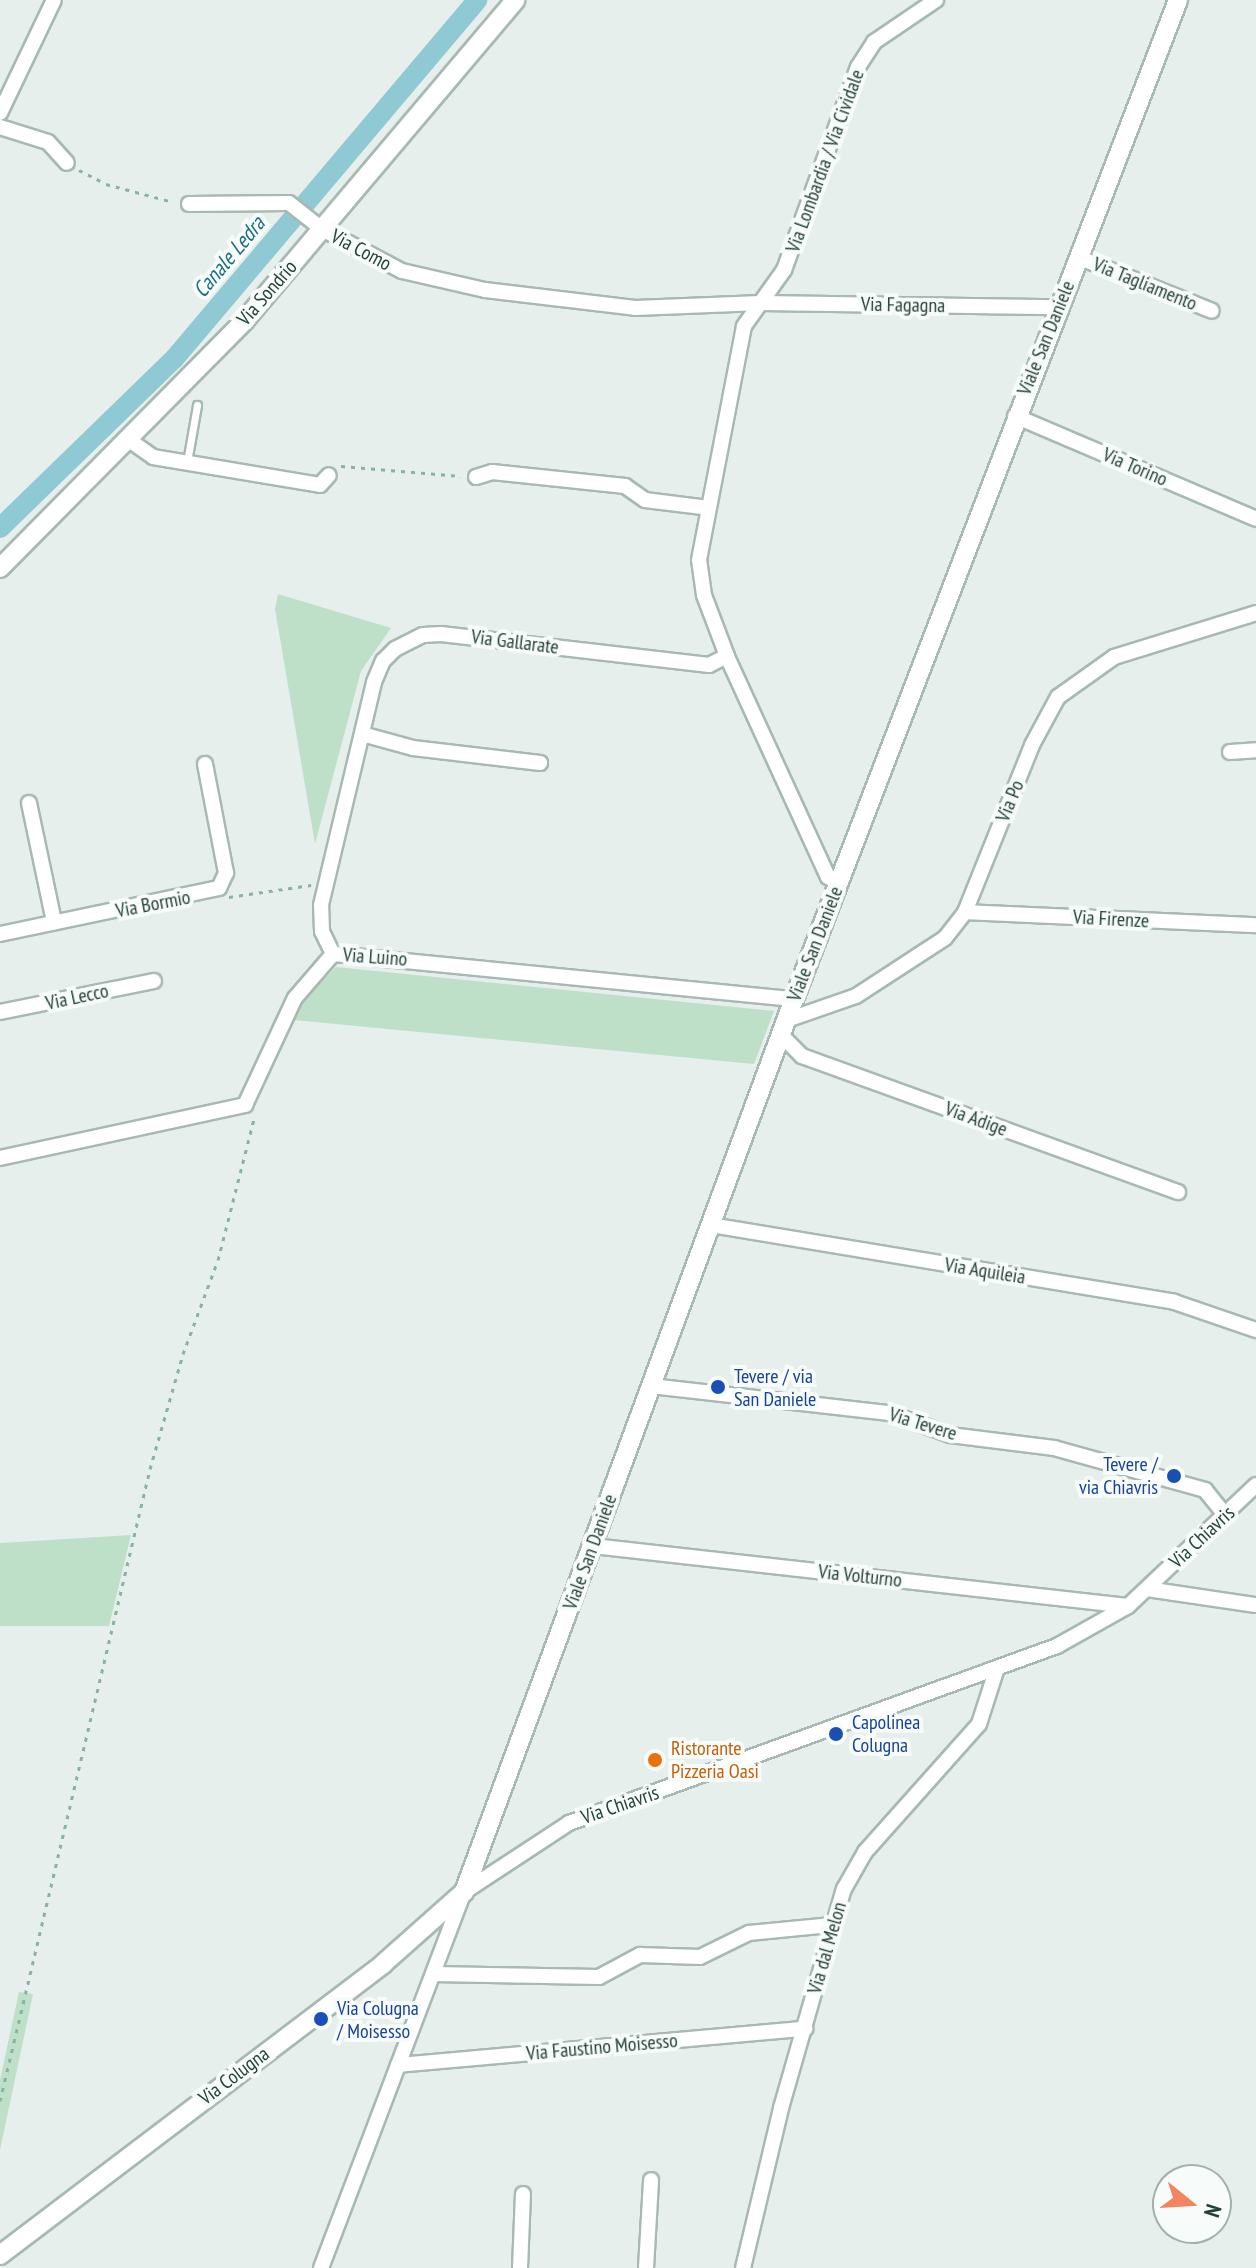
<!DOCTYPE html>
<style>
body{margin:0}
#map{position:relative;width:1256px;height:2268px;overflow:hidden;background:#e6efeb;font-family:"PT Sans Narrow",sans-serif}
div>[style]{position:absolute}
.green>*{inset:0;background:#bfe0c8}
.canal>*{height:20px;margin:-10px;padding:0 10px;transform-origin:10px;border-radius:10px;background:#8ec9d4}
.path>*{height:3px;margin-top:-1.5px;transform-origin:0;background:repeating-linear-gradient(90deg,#86b3a5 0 4px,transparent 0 10px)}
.roads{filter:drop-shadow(2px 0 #a8b8b2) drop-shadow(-2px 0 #a8b8b2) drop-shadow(0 2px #a8b8b2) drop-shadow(0 -2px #a8b8b2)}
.service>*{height:7px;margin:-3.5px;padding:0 3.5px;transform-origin:3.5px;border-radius:3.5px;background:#fff}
.minor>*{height:14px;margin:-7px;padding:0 7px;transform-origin:7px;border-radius:7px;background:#fff}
.tertiary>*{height:18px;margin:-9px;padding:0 9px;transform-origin:9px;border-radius:9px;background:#fff}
.dots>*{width:22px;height:22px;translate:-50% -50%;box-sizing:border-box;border:4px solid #f7fbf9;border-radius:50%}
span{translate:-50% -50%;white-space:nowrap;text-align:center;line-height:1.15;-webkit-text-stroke:8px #f7fbf9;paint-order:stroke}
.street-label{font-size:20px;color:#24423a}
.transit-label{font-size:20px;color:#164399}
.left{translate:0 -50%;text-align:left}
.right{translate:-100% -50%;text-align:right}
.food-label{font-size:20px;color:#c56008}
.water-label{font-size:22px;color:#1c6f80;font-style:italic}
.north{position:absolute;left:1152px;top:2164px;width:80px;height:80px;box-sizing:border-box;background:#f7fbf9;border:2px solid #a3b1ad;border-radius:50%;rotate:108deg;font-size:22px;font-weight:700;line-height:32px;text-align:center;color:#24423a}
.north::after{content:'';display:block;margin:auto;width:28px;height:36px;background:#f4845f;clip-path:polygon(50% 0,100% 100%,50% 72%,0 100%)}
</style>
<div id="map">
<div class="green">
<i style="clip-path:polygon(278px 594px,391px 628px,361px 671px,315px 844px,275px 609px)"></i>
<i style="clip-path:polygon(336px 967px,774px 1011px,754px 1064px,294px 1020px,301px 1004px)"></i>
<i style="clip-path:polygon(131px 1535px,109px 1626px,0 1626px,0 1543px)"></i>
<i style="clip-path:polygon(19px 1992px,33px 1994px,0 2150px,0 2080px)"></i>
</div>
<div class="canal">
<i style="left:0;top:528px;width:243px;rotate:-44.2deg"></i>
<i style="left:174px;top:359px;width:470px;rotate:-49.8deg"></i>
</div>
<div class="path">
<i style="left:79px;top:170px;width:30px;rotate:27deg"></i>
<i style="left:106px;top:184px;width:69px;rotate:15deg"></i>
<i style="left:341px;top:466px;width:120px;rotate:4.8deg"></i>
<i style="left:229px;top:897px;width:83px;rotate:-8.3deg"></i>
<i style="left:0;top:2101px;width:650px;rotate:-76.65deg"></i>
<i style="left:150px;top:1469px;width:120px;rotate:-74deg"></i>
<i style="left:183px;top:1354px;width:100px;rotate:-69.6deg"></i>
<i style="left:218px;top:1260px;width:146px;rotate:-75.7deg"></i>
</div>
<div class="roads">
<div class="service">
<i style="left:187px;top:462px;width:58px;rotate:-80deg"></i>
</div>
<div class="minor">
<i style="left:0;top:113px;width:125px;rotate:-64.5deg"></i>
<i style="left:0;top:127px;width:50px;rotate:17.4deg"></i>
<i style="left:48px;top:142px;width:28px;rotate:48deg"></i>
<i style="left:189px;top:204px;width:100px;rotate:-0.6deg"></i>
<i style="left:289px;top:203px;width:42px;rotate:38.2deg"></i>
<i style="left:322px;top:229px;width:90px;rotate:27.7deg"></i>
<i style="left:402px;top:271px;width:85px;rotate:12.9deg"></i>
<i style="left:485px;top:290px;width:151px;rotate:6.8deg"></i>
<i style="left:635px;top:308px;width:126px;rotate:-2.3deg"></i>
<i style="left:761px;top:303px;width:297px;rotate:0.8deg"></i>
<i style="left:1078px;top:257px;width:144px;rotate:21.9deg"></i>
<i style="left:1015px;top:416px;width:262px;rotate:23.1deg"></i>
<i style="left:129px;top:440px;width:29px;rotate:35deg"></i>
<i style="left:153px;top:457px;width:169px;rotate:9.5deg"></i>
<i style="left:320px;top:485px;width:13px;rotate:-48deg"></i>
<i style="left:476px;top:477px;width:17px;rotate:-17deg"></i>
<i style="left:492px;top:472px;width:134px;rotate:6deg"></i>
<i style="left:625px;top:486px;width:24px;rotate:35deg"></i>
<i style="left:645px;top:500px;width:64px;rotate:7.1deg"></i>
<i style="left:362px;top:734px;width:53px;rotate:15.4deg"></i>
<i style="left:413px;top:748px;width:128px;rotate:6.7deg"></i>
<i style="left:1230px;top:752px;width:26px;rotate:-4deg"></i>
<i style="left:29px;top:803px;width:122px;rotate:78.1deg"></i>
<i style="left:839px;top:882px;width:12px;rotate:-156deg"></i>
<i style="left:828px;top:877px;width:243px;rotate:-114.6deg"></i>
<i style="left:727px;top:656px;width:65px;rotate:-110.7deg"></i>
<i style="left:704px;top:595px;width:35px;rotate:-98deg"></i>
<i style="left:699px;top:560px;width:238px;rotate:-79.1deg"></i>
<i style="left:744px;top:326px;width:69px;rotate:-54.5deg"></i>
<i style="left:784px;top:270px;width:216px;rotate:-70deg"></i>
<i style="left:858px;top:67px;width:30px;rotate:-57deg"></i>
<i style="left:874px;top:42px;width:75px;rotate:-34.1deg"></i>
<i style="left:965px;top:912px;width:291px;rotate:2.6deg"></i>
<i style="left:0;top:934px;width:224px;rotate:-11.9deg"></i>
<i style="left:219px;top:888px;width:17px;rotate:-65deg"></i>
<i style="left:226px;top:873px;width:111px;rotate:-100.9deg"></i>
<i style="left:333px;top:954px;width:25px;rotate:-116deg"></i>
<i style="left:322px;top:931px;width:26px;rotate:-92deg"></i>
<i style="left:321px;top:905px;width:229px;rotate:-76.6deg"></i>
<i style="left:374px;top:682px;width:23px;rotate:-67deg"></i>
<i style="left:383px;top:661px;width:17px;rotate:-45deg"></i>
<i style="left:395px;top:649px;width:31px;rotate:-27deg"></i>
<i style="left:423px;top:635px;width:18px;rotate:-3deg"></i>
<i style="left:441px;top:634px;width:270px;rotate:6.6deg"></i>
<i style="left:709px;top:665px;width:20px;rotate:-27deg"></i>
<i style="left:0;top:1012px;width:157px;rotate:-11.4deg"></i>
<i style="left:787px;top:1020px;width:73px;rotate:-19.2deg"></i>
<i style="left:856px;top:996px;width:106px;rotate:-33.1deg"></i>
<i style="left:945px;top:938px;width:33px;rotate:-52deg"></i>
<i style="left:965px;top:912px;width:180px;rotate:-68.1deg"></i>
<i style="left:1032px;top:745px;width:55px;rotate:-61.6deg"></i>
<i style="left:1058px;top:697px;width:69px;rotate:-35.5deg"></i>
<i style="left:1114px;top:657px;width:149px;rotate:-17.2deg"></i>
<i style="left:781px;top:1035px;width:30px;rotate:45deg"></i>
<i style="left:802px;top:1056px;width:400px;rotate:19.9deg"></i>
<i style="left:0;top:1158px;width:251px;rotate:-12.2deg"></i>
<i style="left:245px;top:1105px;width:118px;rotate:-65deg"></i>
<i style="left:295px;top:998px;width:58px;rotate:-49.2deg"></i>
<i style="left:333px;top:954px;width:463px;rotate:5.6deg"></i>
<i style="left:711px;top:1225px;width:469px;rotate:9.4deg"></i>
<i style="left:1174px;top:1302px;width:87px;rotate:18.9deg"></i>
<i style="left:651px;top:1386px;width:240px;rotate:6.5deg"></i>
<i style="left:889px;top:1413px;width:65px;rotate:19.8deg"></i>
<i style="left:950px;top:1435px;width:105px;rotate:7.1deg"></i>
<i style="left:1054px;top:1448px;width:157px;rotate:15.5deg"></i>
<i style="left:1205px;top:1490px;width:32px;rotate:51deg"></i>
<i style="left:593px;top:1546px;width:538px;rotate:6.4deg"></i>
<i style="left:1147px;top:1589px;width:110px;rotate:8.4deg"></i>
<i style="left:433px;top:1974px;width:166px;rotate:1deg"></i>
<i style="left:599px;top:1977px;width:47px;rotate:-28.2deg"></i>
<i style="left:640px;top:1955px;width:60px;rotate:1.9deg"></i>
<i style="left:700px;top:1957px;width:55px;rotate:-26.1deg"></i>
<i style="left:749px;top:1933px;width:81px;rotate:-5.6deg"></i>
<i style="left:398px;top:2065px;width:409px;rotate:-5.1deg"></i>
<i style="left:321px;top:2268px;width:402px;rotate:-69.2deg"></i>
<i style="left:464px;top:1892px;width:126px;rotate:-33.3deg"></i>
<i style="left:569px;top:1823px;width:519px;rotate:-19.94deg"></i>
<i style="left:1057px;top:1646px;width:81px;rotate:-29.4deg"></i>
<i style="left:1128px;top:1606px;width:176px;rotate:-43.4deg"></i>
<i style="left:520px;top:2268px;width:74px;rotate:-87.7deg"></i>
<i style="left:646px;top:2268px;width:88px;rotate:-86.7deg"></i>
<i style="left:743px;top:2268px;width:164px;rotate:-76.6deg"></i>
<i style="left:781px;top:2108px;width:228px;rotate:-74deg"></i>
<i style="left:844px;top:1889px;width:43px;rotate:-60.4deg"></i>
<i style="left:865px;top:1852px;width:171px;rotate:-48.3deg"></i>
<i style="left:979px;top:1724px;width:56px;rotate:-72.2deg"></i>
</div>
<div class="tertiary">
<i style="left:0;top:568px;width:349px;rotate:-45.3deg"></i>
<i style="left:245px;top:320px;width:419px;rotate:-49.8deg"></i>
<i style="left:0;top:2255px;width:482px;rotate:-37.2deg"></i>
<i style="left:384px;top:1963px;width:107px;rotate:-41.6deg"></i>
<i style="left:464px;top:1892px;width:952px;rotate:-69.72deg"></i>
<i style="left:794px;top:999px;width:1070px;rotate:-68.97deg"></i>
</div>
</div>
<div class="dots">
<i style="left:718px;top:1387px;background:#1a4fb4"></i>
<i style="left:1174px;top:1476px;background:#1a4fb4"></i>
<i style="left:836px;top:1734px;background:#1a4fb4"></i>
<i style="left:655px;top:1760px;background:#e8710a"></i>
<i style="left:321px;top:2019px;background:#1a4fb4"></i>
</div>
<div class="street-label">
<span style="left:825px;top:161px;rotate:-70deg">Via Lombardia / Via Cividale</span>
<span style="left:361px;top:250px;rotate:28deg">Via Como</span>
<span style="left:1145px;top:284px;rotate:22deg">Via Tagliamento</span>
<span style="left:267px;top:293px;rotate:-49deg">Via Sondrio</span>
<span style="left:903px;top:305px;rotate:1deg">Via Fagagna</span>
<span style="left:1046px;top:338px;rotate:-68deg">Viale San Daniele</span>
<span style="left:1135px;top:467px;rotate:23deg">Via Torino</span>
<span style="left:515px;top:642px;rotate:7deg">Via Gallarate</span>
<span style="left:1010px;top:801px;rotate:-68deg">Via Po</span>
<span style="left:153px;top:904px;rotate:-11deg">Via Bormio</span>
<span style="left:1111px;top:919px;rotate:3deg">Via Firenze</span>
<span style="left:815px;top:944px;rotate:-69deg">Viale San Daniele</span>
<span style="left:375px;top:957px;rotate:4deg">Via Luino</span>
<span style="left:77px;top:997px;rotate:-12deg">Via Lecco</span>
<span style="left:976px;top:1119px;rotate:20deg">Via Adige</span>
<span style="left:985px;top:1271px;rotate:9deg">Via Aquileia</span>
<span style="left:923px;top:1424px;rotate:17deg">Via Tevere</span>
<span style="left:1202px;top:1537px;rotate:-43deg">Via Chiavris</span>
<span style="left:590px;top:1552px;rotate:-70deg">Viale San Daniele</span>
<span style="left:860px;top:1576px;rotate:6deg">Via Volturno</span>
<span style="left:620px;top:1805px;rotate:-19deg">Via Chiavris</span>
<span style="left:827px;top:1948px;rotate:-74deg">Via dal Melon</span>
<span style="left:602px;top:2047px;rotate:-5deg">Via Faustino Moisesso</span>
<span style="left:234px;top:2076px;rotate:-37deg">Via Colugna</span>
</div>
<div class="transit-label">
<span class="left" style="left:734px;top:1388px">Tevere / via<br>San Daniele</span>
<span class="right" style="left:1158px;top:1476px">Tevere /<br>via Chiavris</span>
<span class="left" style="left:852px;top:1734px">Capolinea<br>Colugna</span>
<span class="left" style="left:337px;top:2020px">Via Colugna<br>/ Moisesso</span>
</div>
<div class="food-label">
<span class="left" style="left:671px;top:1760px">Ristorante<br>Pizzeria Oasi</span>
</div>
<div class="water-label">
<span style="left:229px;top:257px;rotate:-50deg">Canale Ledra</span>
</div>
<div class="north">N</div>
</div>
